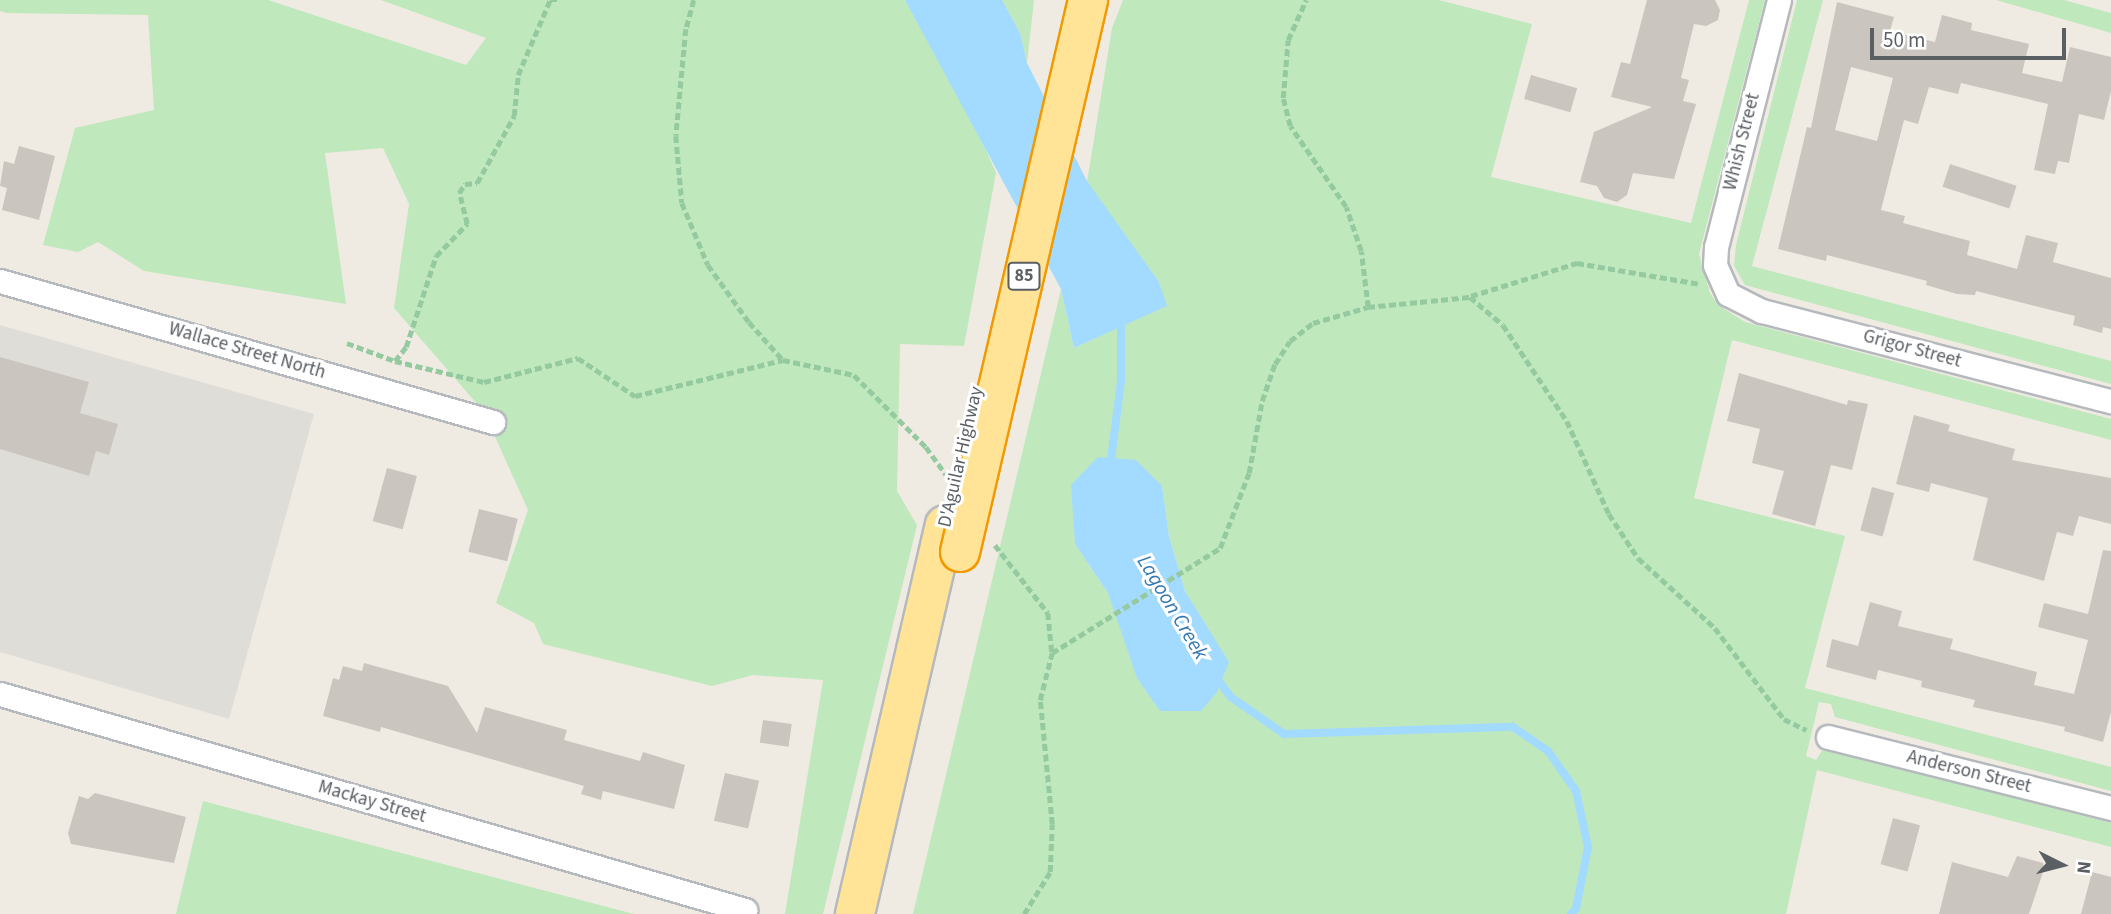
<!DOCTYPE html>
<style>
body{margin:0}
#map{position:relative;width:2111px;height:914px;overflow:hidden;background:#efebe2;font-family:"Source Sans 3",sans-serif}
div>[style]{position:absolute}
.industrial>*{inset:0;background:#dfddd7}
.green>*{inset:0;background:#bfe8bc}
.water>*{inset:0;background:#a2dbff}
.stream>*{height:8px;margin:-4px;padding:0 4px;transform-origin:4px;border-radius:4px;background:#a2dbff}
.building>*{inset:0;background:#cac6bf;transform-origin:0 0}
.path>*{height:4.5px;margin-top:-2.25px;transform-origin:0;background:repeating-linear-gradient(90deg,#95caa1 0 7px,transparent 0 10.5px)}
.roads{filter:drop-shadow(2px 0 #b5b9be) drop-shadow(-2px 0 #b5b9be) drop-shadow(0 2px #b5b9be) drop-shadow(0 -2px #b5b9be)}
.minor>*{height:23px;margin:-11.5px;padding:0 11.5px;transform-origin:11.5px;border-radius:11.5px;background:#fff}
.trunk>*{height:38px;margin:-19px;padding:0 19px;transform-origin:19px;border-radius:19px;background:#ffe498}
.bridges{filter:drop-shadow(2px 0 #f19900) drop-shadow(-2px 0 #f19900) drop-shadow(0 2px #f19900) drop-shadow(0 -2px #f19900)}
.trunk-bridge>*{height:38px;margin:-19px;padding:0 19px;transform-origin:19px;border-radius:19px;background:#ffe498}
span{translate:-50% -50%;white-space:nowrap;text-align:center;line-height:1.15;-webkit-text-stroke:6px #fff;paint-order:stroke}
.shield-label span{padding:2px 5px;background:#fff;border:2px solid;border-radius:5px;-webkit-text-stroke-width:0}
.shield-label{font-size:18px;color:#5a5f64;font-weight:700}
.street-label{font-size:19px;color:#5a5f64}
.water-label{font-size:21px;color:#3577af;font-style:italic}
.north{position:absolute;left:2027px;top:830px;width:70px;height:70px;-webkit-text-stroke:5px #fff;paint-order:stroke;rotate:96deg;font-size:19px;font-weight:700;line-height:28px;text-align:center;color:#5a5f64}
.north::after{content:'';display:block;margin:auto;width:24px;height:32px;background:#5a5f64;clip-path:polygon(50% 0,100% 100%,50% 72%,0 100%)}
.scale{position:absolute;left:1870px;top:28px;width:196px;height:32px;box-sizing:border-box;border:4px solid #5a5f64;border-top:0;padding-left:9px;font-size:21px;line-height:24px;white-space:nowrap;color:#5a5f64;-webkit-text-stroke:5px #fff;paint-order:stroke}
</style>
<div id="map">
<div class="industrial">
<i style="clip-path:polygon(0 325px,314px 414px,229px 719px,0 652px)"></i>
</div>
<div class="green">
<i style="clip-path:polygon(0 0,268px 0,466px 65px,486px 38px,381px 0,905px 0,970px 113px,996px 173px,964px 346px,900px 344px,897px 491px,917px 525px,823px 914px,785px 914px,823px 680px,753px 675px,712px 686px,543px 644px,534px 623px,496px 603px,528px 510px,484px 412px,394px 308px,409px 204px,383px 148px,325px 153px,346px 304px,144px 271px,98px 242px,78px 252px,43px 245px,75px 128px,154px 110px,148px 15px,7px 13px,0 11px)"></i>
<i style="clip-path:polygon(1002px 0,1034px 0,1027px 63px,1020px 33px)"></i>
<i style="clip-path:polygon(evenodd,1123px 0,1439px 0,1532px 24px,1491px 177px,1691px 223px,1749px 0,1765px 0,1699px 254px,1710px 293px,1718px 305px,1745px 322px,2111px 419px,2111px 440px,1732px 340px,1694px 498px,1845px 536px,1805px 688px,2111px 767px,2111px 791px,1835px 717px,1831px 704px,1819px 702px,1806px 756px,1816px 760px,1824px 748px,2111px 823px,2111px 847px,1817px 770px,1786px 914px,913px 914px,1061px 289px,1074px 348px,1166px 306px,1159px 282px,1087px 182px,1112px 28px,1123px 0,1162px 486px,1169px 536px,1185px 591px,1228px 662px,1124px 633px,1108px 593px,1075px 544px,1162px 486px)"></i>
<i style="clip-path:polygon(1797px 0,1823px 0,1752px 266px,2111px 361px,2111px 384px,1745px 285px,1734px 266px,1736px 245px)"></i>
<i style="clip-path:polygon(1996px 0,2064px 0,2111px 13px,2111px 33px)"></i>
<i style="clip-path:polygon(203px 801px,634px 914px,176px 914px)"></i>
</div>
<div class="water">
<i style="clip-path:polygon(905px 0,1002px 0,1020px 33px,1027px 63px,1087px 181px,1159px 282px,1167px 306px,1074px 348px,1061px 289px)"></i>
<i style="clip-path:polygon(1098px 457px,1136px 460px,1162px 486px,1169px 536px,1185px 591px,1229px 662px,1217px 692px,1201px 711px,1160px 711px,1137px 678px,1108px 593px,1075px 544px,1071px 485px)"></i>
</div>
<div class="stream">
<i style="left:1110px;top:467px;width:87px;rotate:-82.7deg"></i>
<i style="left:1121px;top:381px;width:54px;rotate:-90deg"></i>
<i style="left:1121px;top:327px;width:11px;rotate:-112deg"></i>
<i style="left:1215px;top:676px;width:26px;rotate:53deg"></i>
<i style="left:1231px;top:697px;width:65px;rotate:34.9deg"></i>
<i style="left:1284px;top:734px;width:229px;rotate:-1.8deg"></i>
<i style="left:1513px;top:727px;width:42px;rotate:34.4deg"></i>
<i style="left:1548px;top:751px;width:49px;rotate:55deg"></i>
<i style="left:1576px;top:791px;width:57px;rotate:77.9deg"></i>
<i style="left:1588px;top:847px;width:63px;rotate:101deg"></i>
<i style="left:1576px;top:909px;width:7px;rotate:135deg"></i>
</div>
<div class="building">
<i style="clip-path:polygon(1647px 0,1715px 0,1720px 10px,1718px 20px,1706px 26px,1694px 24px,1681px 78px,1689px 80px,1683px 101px,1696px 104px,1674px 179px,1633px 173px,1627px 195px,1617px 202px,1604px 198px,1597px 186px,1580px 182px,1594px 132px,1652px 107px,1611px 97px,1621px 62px,1630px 64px)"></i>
<i style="clip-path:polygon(evenodd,1837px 2px,1894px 17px,1890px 31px,1935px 42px,1942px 15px,1972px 23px,1971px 30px,2029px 44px,2022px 73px,2062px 82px,2070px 47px,2111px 57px,2111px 91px,2104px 120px,2079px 114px,2069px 163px,2058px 161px,2055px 174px,2034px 170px,2048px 104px,1961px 83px,1958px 94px,1929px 87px,1918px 124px,1904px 120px,1881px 210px,1905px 216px,1903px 223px,1970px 241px,1967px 255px,2017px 269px,2026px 235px,2058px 243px,2053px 262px,2111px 278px,2111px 329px,2103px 327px,2102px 333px,2073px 325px,2075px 316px,1976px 291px,1975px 295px,1957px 294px,1926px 285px,1927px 281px,1827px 255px,1826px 261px,1778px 249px,1807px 127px,1811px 128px,1837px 2px,1851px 67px,1893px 78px,1877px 141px,1835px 130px,1851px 67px)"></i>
<i style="left:1531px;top:75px;width:48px;height:25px;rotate:16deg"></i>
<i style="clip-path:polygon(19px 146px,55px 156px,39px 220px,2px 210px,7px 188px,0 186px,4px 161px,14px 164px)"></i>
<i style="left:1950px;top:164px;width:70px;height:24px;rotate:18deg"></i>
<i style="clip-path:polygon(0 357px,89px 382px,80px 413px,118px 424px,109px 455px,96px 451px,89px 476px,0 449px)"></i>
<i style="clip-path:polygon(1739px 373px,1847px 405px,1848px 400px,1868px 404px,1852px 470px,1831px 465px,1815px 526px,1772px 514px,1784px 471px,1752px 463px,1760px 429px,1727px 421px)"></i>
<i style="clip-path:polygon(1914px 415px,1950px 425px,1948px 431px,2015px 449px,2012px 460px,2111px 478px,2111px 524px,2079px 516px,2073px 536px,2057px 532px,2044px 581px,1973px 560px,1988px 498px,1931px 483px,1929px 492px,1896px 484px)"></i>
<i style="left:387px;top:468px;width:31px;height:55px;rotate:15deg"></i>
<i style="left:1872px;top:487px;width:23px;height:45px;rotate:15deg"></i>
<i style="left:479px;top:509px;width:40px;height:44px;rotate:14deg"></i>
<i style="clip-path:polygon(2103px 550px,2111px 551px,2111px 712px,2103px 742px,2064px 731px,2065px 727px,1973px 707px,1975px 700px,1921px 687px,1922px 681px,1878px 670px,1876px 680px,1826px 667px,1832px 639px,1858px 646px,1870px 602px,1902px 611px,1898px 626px,1953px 639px,1950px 649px,2037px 672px,2034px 685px,2074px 694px,2088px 640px,2038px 627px,2044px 603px,2088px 614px)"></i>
<i style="clip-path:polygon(364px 663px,448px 686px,477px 733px,485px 707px,567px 730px,564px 740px,640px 761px,643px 752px,685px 765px,674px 809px,603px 791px,601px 800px,581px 794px,584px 786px,381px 727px,380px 732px,323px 716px,333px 678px,339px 680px,343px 666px,362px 671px)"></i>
<i style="left:763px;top:720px;width:29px;height:23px;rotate:8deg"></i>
<i style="left:725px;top:773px;width:35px;height:49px;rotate:13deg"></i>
<i style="clip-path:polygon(95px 793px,186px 817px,174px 863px,71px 844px,68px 833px,79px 796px,88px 799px)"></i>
<i style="left:1893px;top:818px;width:28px;height:48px;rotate:15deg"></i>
<i style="clip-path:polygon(2017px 856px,2043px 863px,2044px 869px,2029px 914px,1939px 914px,1952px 862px,2008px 877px)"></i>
<i style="clip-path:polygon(2092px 872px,2111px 877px,2111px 914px,2081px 914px)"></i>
</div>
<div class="path">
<i style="left:694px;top:0;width:30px;rotate:105deg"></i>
<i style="left:686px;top:29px;width:107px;rotate:95.3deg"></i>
<i style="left:676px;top:136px;width:67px;rotate:84.9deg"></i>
<i style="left:682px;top:203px;width:67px;rotate:67.2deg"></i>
<i style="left:708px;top:265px;width:70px;rotate:54.3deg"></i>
<i style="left:749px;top:322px;width:51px;rotate:48.2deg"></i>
<i style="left:1471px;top:296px;width:111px;rotate:-17.3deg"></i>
<i style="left:1577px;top:263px;width:125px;rotate:9.7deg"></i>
<i style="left:1368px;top:307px;width:102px;rotate:-5.6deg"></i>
<i style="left:1470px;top:297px;width:43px;rotate:40.3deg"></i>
<i style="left:1503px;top:325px;width:115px;rotate:56.3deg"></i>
<i style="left:1567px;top:421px;width:102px;rotate:65.7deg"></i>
<i style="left:1609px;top:514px;width:53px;rotate:56.6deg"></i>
<i style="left:1638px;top:558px;width:104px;rotate:42.3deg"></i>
<i style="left:1715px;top:628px;width:114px;rotate:52.8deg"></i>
<i style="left:1784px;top:719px;width:25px;rotate:26deg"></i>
<i style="left:347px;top:343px;width:51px;rotate:20.6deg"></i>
<i style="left:395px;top:361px;width:91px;rotate:13.3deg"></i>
<i style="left:484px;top:382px;width:97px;rotate:-14.3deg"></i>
<i style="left:578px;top:358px;width:69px;rotate:33.7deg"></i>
<i style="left:635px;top:396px;width:152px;rotate:-13.7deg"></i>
<i style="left:783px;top:360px;width:73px;rotate:11.9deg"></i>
<i style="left:854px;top:375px;width:102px;rotate:45deg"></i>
<i style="left:926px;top:447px;width:34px;rotate:54deg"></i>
<i style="left:395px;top:361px;width:18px;rotate:-52deg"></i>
<i style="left:406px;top:347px;width:96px;rotate:-71.8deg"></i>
<i style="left:436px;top:256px;width:45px;rotate:-45.9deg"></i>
<i style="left:467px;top:224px;width:32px;rotate:-104deg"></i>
<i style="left:459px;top:193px;width:11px;rotate:-56deg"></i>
<i style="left:465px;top:184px;width:12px;rotate:-5deg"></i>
<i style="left:477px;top:183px;width:77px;rotate:-61.1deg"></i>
<i style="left:514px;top:116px;width:41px;rotate:-84.4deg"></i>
<i style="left:518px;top:75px;width:82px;rotate:-66.9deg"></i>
<i style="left:550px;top:0;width:7px"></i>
<i style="left:995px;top:545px;width:86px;rotate:52.1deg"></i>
<i style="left:1048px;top:613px;width:40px;rotate:84.3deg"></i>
<i style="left:1052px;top:653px;width:198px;rotate:-32deg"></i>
<i style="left:1220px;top:548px;width:80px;rotate:-68.9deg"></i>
<i style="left:1249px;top:473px;width:73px;rotate:-79.8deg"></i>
<i style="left:1262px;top:401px;width:39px;rotate:-71deg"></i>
<i style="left:1275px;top:364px;width:27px;rotate:-57deg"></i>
<i style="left:1290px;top:341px;width:29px;rotate:-38deg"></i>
<i style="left:1313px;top:323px;width:57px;rotate:-16.2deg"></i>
<i style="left:1368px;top:307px;width:56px;rotate:-97.1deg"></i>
<i style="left:1361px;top:251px;width:46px;rotate:-108.8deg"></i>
<i style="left:1346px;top:207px;width:98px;rotate:-124.7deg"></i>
<i style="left:1290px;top:126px;width:29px;rotate:-104deg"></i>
<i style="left:1283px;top:98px;width:58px;rotate:-85.1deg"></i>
<i style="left:1288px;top:40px;width:44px;rotate:-65.8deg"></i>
<i style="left:1024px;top:914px;width:49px;rotate:-58.2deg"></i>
<i style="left:1050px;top:872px;width:48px;rotate:-87.6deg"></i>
<i style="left:1052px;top:824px;width:125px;rotate:-95.5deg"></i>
<i style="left:1040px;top:700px;width:49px;rotate:-75.7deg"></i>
</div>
<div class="roads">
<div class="minor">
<i style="left:1779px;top:0;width:255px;rotate:104.3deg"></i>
<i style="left:1716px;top:247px;width:18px;rotate:93deg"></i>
<i style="left:1715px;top:265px;width:32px;rotate:66deg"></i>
<i style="left:1728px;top:294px;width:38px;rotate:27deg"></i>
<i style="left:1762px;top:311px;width:360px;rotate:14.5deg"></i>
<i style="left:0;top:281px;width:513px;rotate:15.96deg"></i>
<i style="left:0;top:694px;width:776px;rotate:16.17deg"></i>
<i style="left:1828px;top:737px;width:292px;rotate:14.1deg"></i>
</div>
<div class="trunk">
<i style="left:855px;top:914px;width:399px;rotate:-77deg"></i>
</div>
</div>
<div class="bridges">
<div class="trunk-bridge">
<i style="left:960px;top:552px;width:567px;rotate:-76.94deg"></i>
</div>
</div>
<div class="shield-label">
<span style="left:1024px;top:276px">85</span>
</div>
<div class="street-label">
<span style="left:1742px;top:142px;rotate:-76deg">Whish Street</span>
<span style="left:1912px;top:349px;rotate:15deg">Grigor Street</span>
<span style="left:247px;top:351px;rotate:16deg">Wallace Street North</span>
<span style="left:961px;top:457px;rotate:-77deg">D'Aguilar Highway</span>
<span style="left:1969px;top:772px;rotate:14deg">Anderson Street</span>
<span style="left:372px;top:802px;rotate:16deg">Mackay Street</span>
</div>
<div class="water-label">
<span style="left:1173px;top:607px;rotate:59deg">Lagoon Creek</span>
</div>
<div class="north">N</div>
<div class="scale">50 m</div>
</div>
